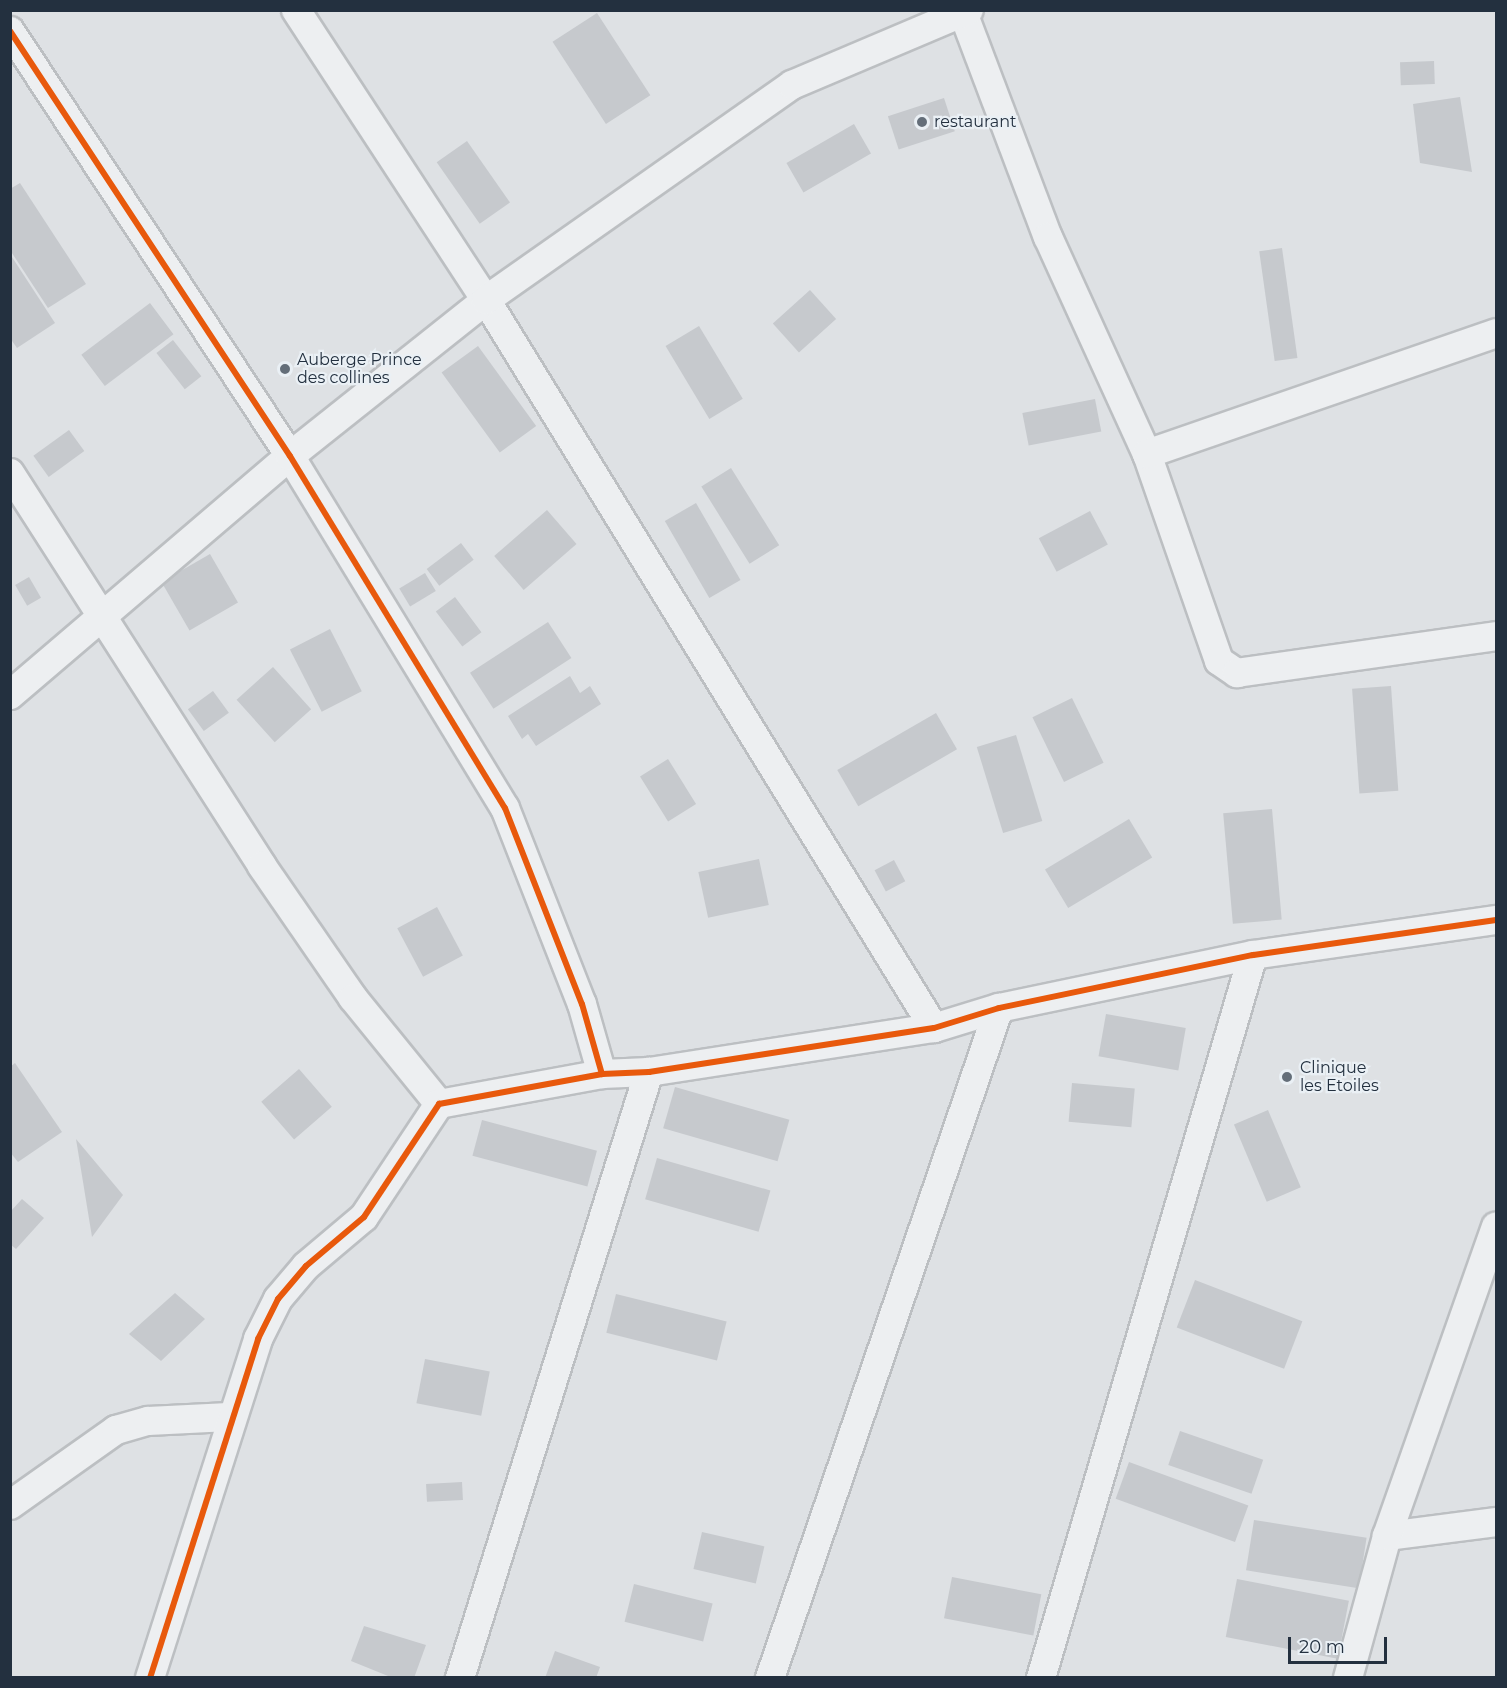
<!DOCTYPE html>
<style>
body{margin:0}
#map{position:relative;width:1507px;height:1688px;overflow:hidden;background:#dee1e4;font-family:Montserrat,sans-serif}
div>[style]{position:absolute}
.building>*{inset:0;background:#c6c9cd;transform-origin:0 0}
.roads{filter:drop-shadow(2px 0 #bcbfc2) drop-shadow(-2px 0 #bcbfc2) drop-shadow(0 2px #bcbfc2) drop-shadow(0 -2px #bcbfc2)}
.street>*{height:28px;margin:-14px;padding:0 14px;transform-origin:14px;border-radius:14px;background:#edeff1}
.cycleway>*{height:6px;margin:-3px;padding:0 3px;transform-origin:3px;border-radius:3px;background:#e8590c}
.dots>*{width:16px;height:16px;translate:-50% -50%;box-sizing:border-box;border:3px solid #eaf0f5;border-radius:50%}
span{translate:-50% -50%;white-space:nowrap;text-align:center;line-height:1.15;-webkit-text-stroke:4.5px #eaf0f5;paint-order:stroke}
.poi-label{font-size:16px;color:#23303f}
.left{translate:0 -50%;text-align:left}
.frame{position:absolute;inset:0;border:12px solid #23303f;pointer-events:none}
.scale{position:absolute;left:1288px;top:1637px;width:99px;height:27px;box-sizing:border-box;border:3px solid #23303f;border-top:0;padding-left:8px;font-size:18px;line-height:21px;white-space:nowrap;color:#23303f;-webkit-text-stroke:4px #eaf0f5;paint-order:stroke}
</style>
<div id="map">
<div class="building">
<i style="left:597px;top:13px;width:98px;height:53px;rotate:57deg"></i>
<i style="left:1434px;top:61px;width:23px;height:34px;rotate:88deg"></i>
<i style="clip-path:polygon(1460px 97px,1472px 172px,1420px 163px,1413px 104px)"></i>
<i style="left:944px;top:98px;width:35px;height:59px;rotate:72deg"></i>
<i style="left:854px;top:124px;width:34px;height:78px;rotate:60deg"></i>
<i style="left:467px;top:141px;width:75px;height:37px;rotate:55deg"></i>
<i style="clip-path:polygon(20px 183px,86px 284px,48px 308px,10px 250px,10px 189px)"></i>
<i style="left:1282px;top:248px;width:111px;height:23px;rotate:82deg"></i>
<i style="clip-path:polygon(10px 254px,55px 323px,17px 348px,10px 338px)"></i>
<i style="left:810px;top:290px;width:39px;height:50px;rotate:48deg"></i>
<i style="left:150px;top:303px;width:39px;height:86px;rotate:53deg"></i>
<i style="left:699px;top:326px;width:85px;height:39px;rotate:59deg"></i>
<i style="left:173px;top:340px;width:46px;height:21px;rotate:52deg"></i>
<i style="left:478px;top:346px;width:99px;height:45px;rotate:54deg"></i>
<i style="left:1095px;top:399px;width:33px;height:74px;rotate:79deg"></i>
<i style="left:69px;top:430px;width:26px;height:44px;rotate:54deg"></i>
<i style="left:731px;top:468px;width:91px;height:35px;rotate:58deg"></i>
<i style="left:696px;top:503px;width:89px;height:36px;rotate:60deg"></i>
<i style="left:547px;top:510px;width:45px;height:70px;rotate:49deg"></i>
<i style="left:1090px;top:511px;width:38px;height:58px;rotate:62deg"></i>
<i style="left:461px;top:543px;width:21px;height:43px;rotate:53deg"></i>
<i style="left:210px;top:554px;width:56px;height:56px;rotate:60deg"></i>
<i style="left:425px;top:573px;width:21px;height:30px;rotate:59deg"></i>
<i style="left:29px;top:577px;width:24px;height:16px;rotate:60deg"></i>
<i style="left:455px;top:597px;width:44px;height:24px;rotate:53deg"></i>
<i style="left:548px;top:622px;width:43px;height:93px;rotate:57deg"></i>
<i style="left:330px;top:629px;width:70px;height:45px;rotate:63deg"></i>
<i style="left:273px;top:667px;width:57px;height:49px;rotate:48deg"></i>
<i style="clip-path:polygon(570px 676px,580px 693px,590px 686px,601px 704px,536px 746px,528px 734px,522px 739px,508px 716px)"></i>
<i style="left:1391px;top:686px;width:105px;height:39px;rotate:86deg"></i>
<i style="left:213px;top:691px;width:27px;height:31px;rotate:54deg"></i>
<i style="left:1072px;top:698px;width:72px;height:44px;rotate:64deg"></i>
<i style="left:936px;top:713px;width:42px;height:114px;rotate:60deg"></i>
<i style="left:1016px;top:735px;width:90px;height:41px;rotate:73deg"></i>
<i style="left:668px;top:759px;width:53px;height:33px;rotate:58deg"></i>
<i style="left:1272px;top:809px;width:111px;height:49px;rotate:85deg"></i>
<i style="left:1129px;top:819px;width:45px;height:98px;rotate:59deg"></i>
<i style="left:759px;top:859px;width:47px;height:62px;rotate:78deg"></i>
<i style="left:894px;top:860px;width:24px;height:22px;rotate:62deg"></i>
<i style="left:437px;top:907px;width:55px;height:45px;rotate:62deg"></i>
<i style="left:1106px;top:1014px;width:81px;height:43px;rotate:10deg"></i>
<i style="clip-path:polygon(15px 1063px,62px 1132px,18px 1162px,10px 1152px,10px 1067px)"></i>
<i style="left:299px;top:1069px;width:50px;height:50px;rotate:49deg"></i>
<i style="left:1072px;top:1083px;width:63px;height:39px;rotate:5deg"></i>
<i style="left:675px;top:1087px;width:119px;height:43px;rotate:16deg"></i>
<i style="left:1268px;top:1110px;width:84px;height:37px;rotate:67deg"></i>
<i style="left:482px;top:1120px;width:119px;height:37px;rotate:15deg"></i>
<i style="clip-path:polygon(76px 1139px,123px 1195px,92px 1237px)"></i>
<i style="left:657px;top:1158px;width:118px;height:43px;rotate:16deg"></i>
<i style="clip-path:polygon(22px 1199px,44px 1218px,16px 1249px,10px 1244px,10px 1212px)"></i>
<i style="left:1195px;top:1280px;width:115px;height:51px;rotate:21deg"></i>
<i style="clip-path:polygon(175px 1293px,205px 1319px,161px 1361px,129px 1334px)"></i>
<i style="left:616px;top:1294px;width:114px;height:40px;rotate:14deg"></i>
<i style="left:425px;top:1359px;width:66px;height:45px;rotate:11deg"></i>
<i style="left:1180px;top:1431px;width:88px;height:36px;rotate:19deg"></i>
<i style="left:1129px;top:1462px;width:127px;height:39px;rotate:20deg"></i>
<i style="left:462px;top:1482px;width:18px;height:36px;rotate:87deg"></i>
<i style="left:1254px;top:1520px;width:114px;height:51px;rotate:9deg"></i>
<i style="left:702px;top:1532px;width:64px;height:38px;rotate:13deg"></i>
<i style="left:952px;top:1577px;width:91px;height:42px;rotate:11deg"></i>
<i style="left:1237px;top:1579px;width:114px;height:59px;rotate:11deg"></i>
<i style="left:634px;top:1584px;width:81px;height:39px;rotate:14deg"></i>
<i style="clip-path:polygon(364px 1626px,426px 1645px,414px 1678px,393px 1678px,351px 1661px)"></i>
<i style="clip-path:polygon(555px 1651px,600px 1667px,596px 1678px,545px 1678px)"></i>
</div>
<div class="roads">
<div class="street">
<i style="left:296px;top:10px;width:347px;rotate:56.8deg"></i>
<i style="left:486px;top:300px;width:855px;rotate:58.39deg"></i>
<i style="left:962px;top:10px;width:243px;rotate:69.3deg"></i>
<i style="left:1048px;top:237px;width:239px;rotate:65.5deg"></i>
<i style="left:1147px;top:454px;width:219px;rotate:70.8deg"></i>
<i style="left:1219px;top:661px;width:22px;rotate:34deg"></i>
<i style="left:1237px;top:673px;width:262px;rotate:-8.1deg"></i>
<i style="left:10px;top:31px;width:509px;rotate:56.62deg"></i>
<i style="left:290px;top:456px;width:412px;rotate:58.6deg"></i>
<i style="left:505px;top:808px;width:211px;rotate:68.6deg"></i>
<i style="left:582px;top:1004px;width:73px;rotate:74.1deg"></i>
<i style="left:1147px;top:454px;width:369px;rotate:-19.1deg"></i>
<i style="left:10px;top:473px;width:467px;rotate:57.3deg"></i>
<i style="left:262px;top:866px;width:160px;rotate:55.4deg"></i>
<i style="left:353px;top:998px;width:136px;rotate:50.9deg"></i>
<i style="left:10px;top:695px;width:368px;rotate:-40.5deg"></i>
<i style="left:290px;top:456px;width:251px;rotate:-38.5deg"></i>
<i style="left:486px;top:300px;width:374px;rotate:-35.1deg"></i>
<i style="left:792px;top:85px;width:192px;rotate:-23deg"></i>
<i style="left:10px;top:1505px;width:130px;rotate:-35.3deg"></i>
<i style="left:116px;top:1430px;width:33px;rotate:-16deg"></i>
<i style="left:148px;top:1421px;width:81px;rotate:-2.8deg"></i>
<i style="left:1387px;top:1536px;width:110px;rotate:-7.3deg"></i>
<i style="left:150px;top:1678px;width:356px;rotate:-72.3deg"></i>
<i style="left:258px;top:1339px;width:45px;rotate:-63.4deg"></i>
<i style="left:278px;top:1299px;width:43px;rotate:-49.7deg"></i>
<i style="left:306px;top:1266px;width:76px;rotate:-40.2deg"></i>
<i style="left:364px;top:1217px;width:136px;rotate:-56.4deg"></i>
<i style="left:439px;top:1104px;width:166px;rotate:-10.4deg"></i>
<i style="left:602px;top:1074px;width:47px;rotate:-2.4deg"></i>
<i style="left:649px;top:1072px;width:288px;rotate:-8.8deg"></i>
<i style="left:934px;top:1028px;width:68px;rotate:-17.1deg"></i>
<i style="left:999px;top:1008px;width:259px;rotate:-11.8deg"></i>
<i style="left:1253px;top:955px;width:246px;rotate:-8.2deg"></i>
<i style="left:460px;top:1678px;width:635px;rotate:-72.68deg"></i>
<i style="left:770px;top:1678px;width:708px;rotate:-71.13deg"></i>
<i style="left:1041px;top:1678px;width:753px;rotate:-73.66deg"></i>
<i style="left:1348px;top:1678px;width:147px;rotate:-74.6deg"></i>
<i style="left:1387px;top:1536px;width:328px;rotate:-70.6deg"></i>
</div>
</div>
<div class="cycleway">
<i style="left:10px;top:31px;width:509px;rotate:56.62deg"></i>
<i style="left:290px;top:456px;width:412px;rotate:58.6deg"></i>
<i style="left:505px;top:808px;width:211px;rotate:68.6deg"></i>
<i style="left:582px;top:1004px;width:73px;rotate:74.1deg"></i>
<i style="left:150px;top:1678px;width:356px;rotate:-72.3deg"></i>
<i style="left:258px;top:1339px;width:45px;rotate:-63.4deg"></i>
<i style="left:278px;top:1299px;width:43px;rotate:-49.7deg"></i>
<i style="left:306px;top:1266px;width:76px;rotate:-40.2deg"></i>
<i style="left:364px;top:1217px;width:136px;rotate:-56.4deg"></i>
<i style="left:439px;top:1104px;width:166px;rotate:-10.4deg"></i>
<i style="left:602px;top:1074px;width:47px;rotate:-2.4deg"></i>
<i style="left:649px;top:1072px;width:288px;rotate:-8.8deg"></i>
<i style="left:934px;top:1028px;width:68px;rotate:-17.1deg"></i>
<i style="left:999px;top:1008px;width:259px;rotate:-11.8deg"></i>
<i style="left:1253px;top:955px;width:246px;rotate:-8.2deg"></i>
</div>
<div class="dots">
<i style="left:922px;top:122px;background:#646e79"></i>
<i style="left:285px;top:369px;background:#646e79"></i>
<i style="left:1287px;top:1077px;background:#646e79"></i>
</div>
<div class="poi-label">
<span class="left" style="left:934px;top:122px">restaurant</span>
<span class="left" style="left:297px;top:369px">Auberge Prince<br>des collines</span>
<span class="left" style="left:1300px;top:1077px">Clinique<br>les Etoiles</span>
</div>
<div class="frame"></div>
<div class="scale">20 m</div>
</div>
